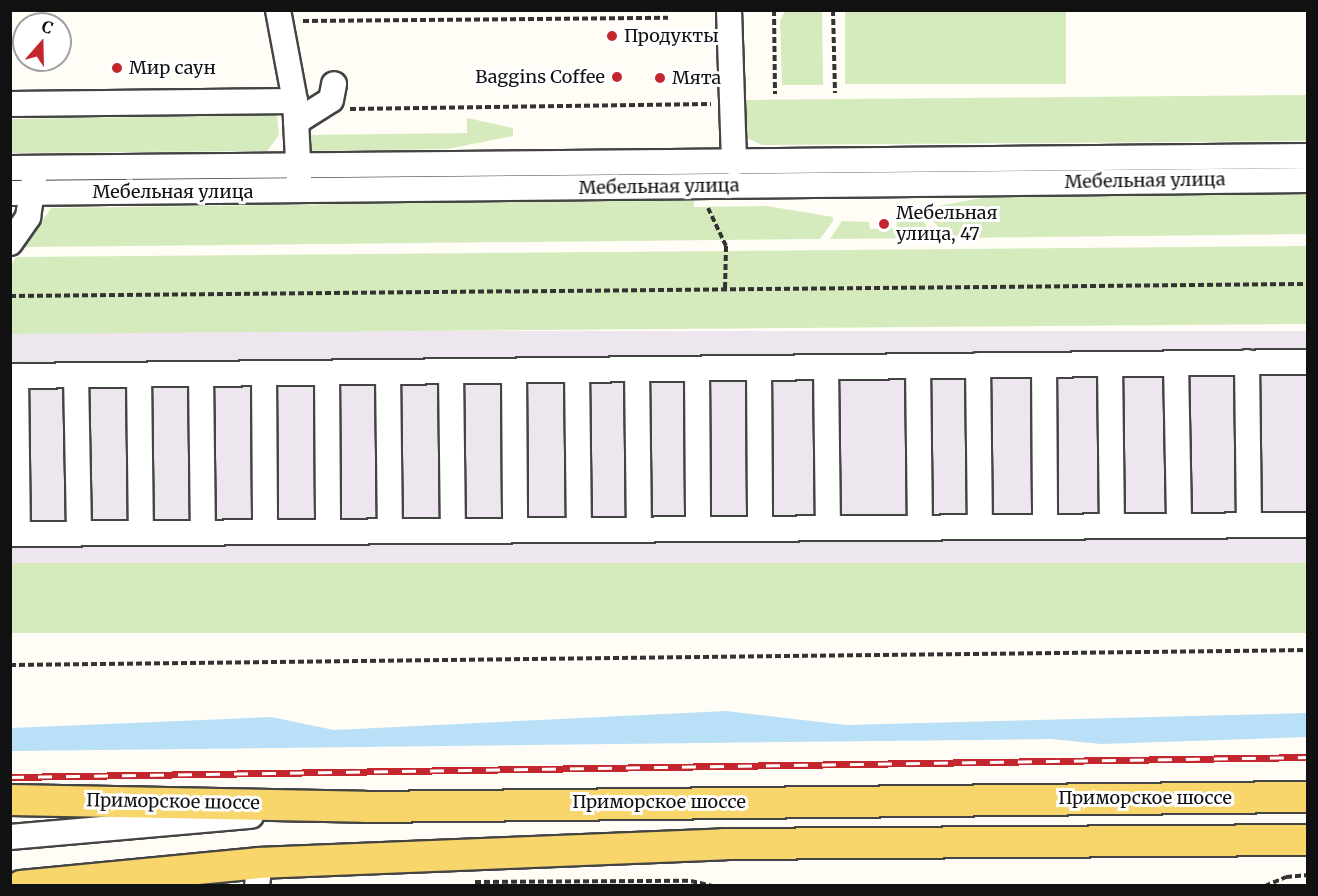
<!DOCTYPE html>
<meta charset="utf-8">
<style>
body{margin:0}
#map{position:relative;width:1318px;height:896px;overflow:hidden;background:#fffdf5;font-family:Merriweather,serif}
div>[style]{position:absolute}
.industrial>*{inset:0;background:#eee6ef;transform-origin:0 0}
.green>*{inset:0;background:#d5ebbd;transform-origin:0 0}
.water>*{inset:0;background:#b9e0f7}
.path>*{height:4px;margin-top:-2px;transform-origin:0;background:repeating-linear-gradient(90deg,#333 0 6px,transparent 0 9px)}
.roads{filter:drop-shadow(2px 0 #444) drop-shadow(-2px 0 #444) drop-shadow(0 2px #444) drop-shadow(0 -2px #444)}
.minor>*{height:24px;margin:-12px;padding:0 12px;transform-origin:12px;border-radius:12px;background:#fff}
.major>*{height:30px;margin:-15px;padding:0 15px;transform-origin:15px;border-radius:15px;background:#f9d66b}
.rail>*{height:7px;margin-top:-3.5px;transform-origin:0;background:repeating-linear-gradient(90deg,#fff 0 14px,#c4262e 0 28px);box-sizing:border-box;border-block:2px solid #c4262e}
.dots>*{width:16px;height:16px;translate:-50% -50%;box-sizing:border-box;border:3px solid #fff;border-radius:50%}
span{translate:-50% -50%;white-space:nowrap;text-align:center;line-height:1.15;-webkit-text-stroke:6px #fff;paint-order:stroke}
.poi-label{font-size:18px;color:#111}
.left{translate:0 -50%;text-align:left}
.right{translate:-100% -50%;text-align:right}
.street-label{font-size:18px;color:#111}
.frame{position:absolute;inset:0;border:12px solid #111;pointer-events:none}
.north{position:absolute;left:12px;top:12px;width:60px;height:60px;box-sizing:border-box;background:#fff;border:2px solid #a0a0a0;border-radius:50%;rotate:20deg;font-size:16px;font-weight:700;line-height:24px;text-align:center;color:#111}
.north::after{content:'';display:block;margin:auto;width:21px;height:27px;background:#c4262e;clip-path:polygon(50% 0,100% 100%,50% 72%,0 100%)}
</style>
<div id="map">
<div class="industrial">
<i style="left:1307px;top:331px;width:232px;height:1297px;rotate:90deg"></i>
</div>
<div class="green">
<i style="clip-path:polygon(785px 11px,822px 11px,823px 85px,782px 85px,780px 21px)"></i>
<i style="left:845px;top:11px;width:221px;height:73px"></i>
<i style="clip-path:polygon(1307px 95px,1307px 141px,762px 145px,747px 138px,743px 100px)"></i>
<i style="clip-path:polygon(277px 115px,279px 135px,267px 151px,11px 153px,11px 119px)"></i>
<i style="clip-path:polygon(467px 118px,513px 128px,513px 136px,447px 149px,312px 151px,301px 135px,467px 133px)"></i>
<i style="clip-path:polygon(1307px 192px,1307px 234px,946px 238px,933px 220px,933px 207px,998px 195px)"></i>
<i style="clip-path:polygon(694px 199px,694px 207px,767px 206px,833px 217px,833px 221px,820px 239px,25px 247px,51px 208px)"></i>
<i style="clip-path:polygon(842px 221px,869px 222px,870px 229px,896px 228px,897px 221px,923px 221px,936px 238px,830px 239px)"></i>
<i style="clip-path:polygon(1307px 246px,1307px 324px,11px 334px,11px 265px,16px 257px)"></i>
<i style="left:1307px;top:563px;width:70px;height:1296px;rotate:90deg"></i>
</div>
<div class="water">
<i style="clip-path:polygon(726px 711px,846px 725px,1307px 713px,1308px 737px,1101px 744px,1051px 739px,11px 751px,11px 728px,271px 717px,334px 730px)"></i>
</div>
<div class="path">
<i style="left:774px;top:10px;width:84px;rotate:89.3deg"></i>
<i style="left:833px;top:10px;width:83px;rotate:88.6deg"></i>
<i style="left:303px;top:21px;width:365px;rotate:-0.5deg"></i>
<i style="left:350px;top:109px;width:361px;rotate:-0.8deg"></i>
<i style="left:708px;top:208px;width:42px;rotate:64.7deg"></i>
<i style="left:726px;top:246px;width:43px;rotate:91.3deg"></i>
<i style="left:10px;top:296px;width:1298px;rotate:-0.53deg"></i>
<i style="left:10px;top:665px;width:1298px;rotate:-0.66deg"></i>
<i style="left:475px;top:882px;width:216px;rotate:-0.3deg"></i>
<i style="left:691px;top:881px;width:22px;rotate:13deg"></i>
<i style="left:1265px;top:886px;width:23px;rotate:-23deg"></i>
<i style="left:1286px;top:877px;width:22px;rotate:-5deg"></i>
</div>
<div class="roads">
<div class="minor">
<i style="left:278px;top:10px;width:93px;rotate:79.4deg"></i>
<i style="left:295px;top:101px;width:80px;rotate:87.1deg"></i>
<i style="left:729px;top:10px;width:153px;rotate:88.1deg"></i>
<i style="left:10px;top:104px;width:285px;rotate:-0.6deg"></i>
<i style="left:296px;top:122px;width:41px;rotate:-32.2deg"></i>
<i style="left:331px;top:100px;width:16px;rotate:-79deg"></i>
<i style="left:10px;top:168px;width:1298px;rotate:-0.53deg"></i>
<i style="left:10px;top:193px;width:1298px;rotate:-0.57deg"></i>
<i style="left:10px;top:243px;width:32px;rotate:-55deg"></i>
<i style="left:28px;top:217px;width:38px;rotate:-81deg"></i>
<i style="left:1247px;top:362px;width:163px;rotate:89.3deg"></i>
<i style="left:1176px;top:363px;width:163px;rotate:88.9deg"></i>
<i style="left:1110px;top:364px;width:162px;rotate:89.3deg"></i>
<i style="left:978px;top:365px;width:162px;rotate:89.3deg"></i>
<i style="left:1044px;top:365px;width:161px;rotate:89.6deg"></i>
<i style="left:918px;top:366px;width:161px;rotate:89.3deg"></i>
<i style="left:826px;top:367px;width:161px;rotate:89.3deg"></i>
<i style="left:759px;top:368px;width:161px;rotate:89.6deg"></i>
<i style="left:637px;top:369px;width:161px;rotate:89.3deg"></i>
<i style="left:697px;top:369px;width:160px;rotate:89.6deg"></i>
<i style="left:577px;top:370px;width:160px;rotate:89.3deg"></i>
<i style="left:451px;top:371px;width:160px;rotate:89.3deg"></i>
<i style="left:514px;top:371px;width:159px;rotate:89.6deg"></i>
<i style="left:388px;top:372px;width:159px;rotate:89.3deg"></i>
<i style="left:327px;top:373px;width:158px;rotate:89.6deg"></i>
<i style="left:201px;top:374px;width:159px;rotate:89.3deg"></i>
<i style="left:264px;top:374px;width:158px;rotate:89.6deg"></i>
<i style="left:76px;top:375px;width:158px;rotate:88.9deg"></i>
<i style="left:139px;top:375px;width:158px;rotate:89.3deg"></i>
<i style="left:10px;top:376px;width:1298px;rotate:-0.62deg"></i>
<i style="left:16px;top:376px;width:158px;rotate:89.3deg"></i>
<i style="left:10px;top:534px;width:1298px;rotate:-0.4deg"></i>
<i style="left:10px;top:837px;width:242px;rotate:-5deg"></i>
<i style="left:257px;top:886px;width:23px;rotate:-83deg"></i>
</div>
<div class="major">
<i style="left:10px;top:800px;width:354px;rotate:1.1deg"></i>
<i style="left:364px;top:807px;width:944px;rotate:-0.61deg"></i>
<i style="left:21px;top:886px;width:240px;rotate:-5.5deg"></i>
<i style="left:260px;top:863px;width:464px;rotate:-2.3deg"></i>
<i style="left:724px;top:844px;width:584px;rotate:-0.39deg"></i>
</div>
</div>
<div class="rail">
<i style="left:10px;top:777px;width:1298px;rotate:-0.88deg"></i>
</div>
<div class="dots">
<i style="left:612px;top:36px;background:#c4262e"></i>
<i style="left:117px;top:68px;background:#c4262e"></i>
<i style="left:617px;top:77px;background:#c4262e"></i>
<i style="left:660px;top:78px;background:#c4262e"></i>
<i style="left:884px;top:224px;background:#c4262e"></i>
</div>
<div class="poi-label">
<span class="left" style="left:624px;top:36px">Продукты</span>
<span class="left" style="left:129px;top:68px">Мир саун</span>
<span class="right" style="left:605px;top:77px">Baggins Coffee</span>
<span class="left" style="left:672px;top:78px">Мята</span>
<span class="left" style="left:896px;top:224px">Мебельная<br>улица, 47</span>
</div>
<div class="street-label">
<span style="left:1145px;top:181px;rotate:-1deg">Мебельная улица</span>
<span style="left:659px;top:187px;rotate:-1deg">Мебельная улица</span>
<span style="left:173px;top:192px">Мебельная улица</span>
<span style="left:1145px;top:798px">Приморское шоссе</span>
<span style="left:173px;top:802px;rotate:1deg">Приморское шоссе</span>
<span style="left:659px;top:802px">Приморское шоссе</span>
</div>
<div class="frame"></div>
<div class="north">С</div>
</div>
